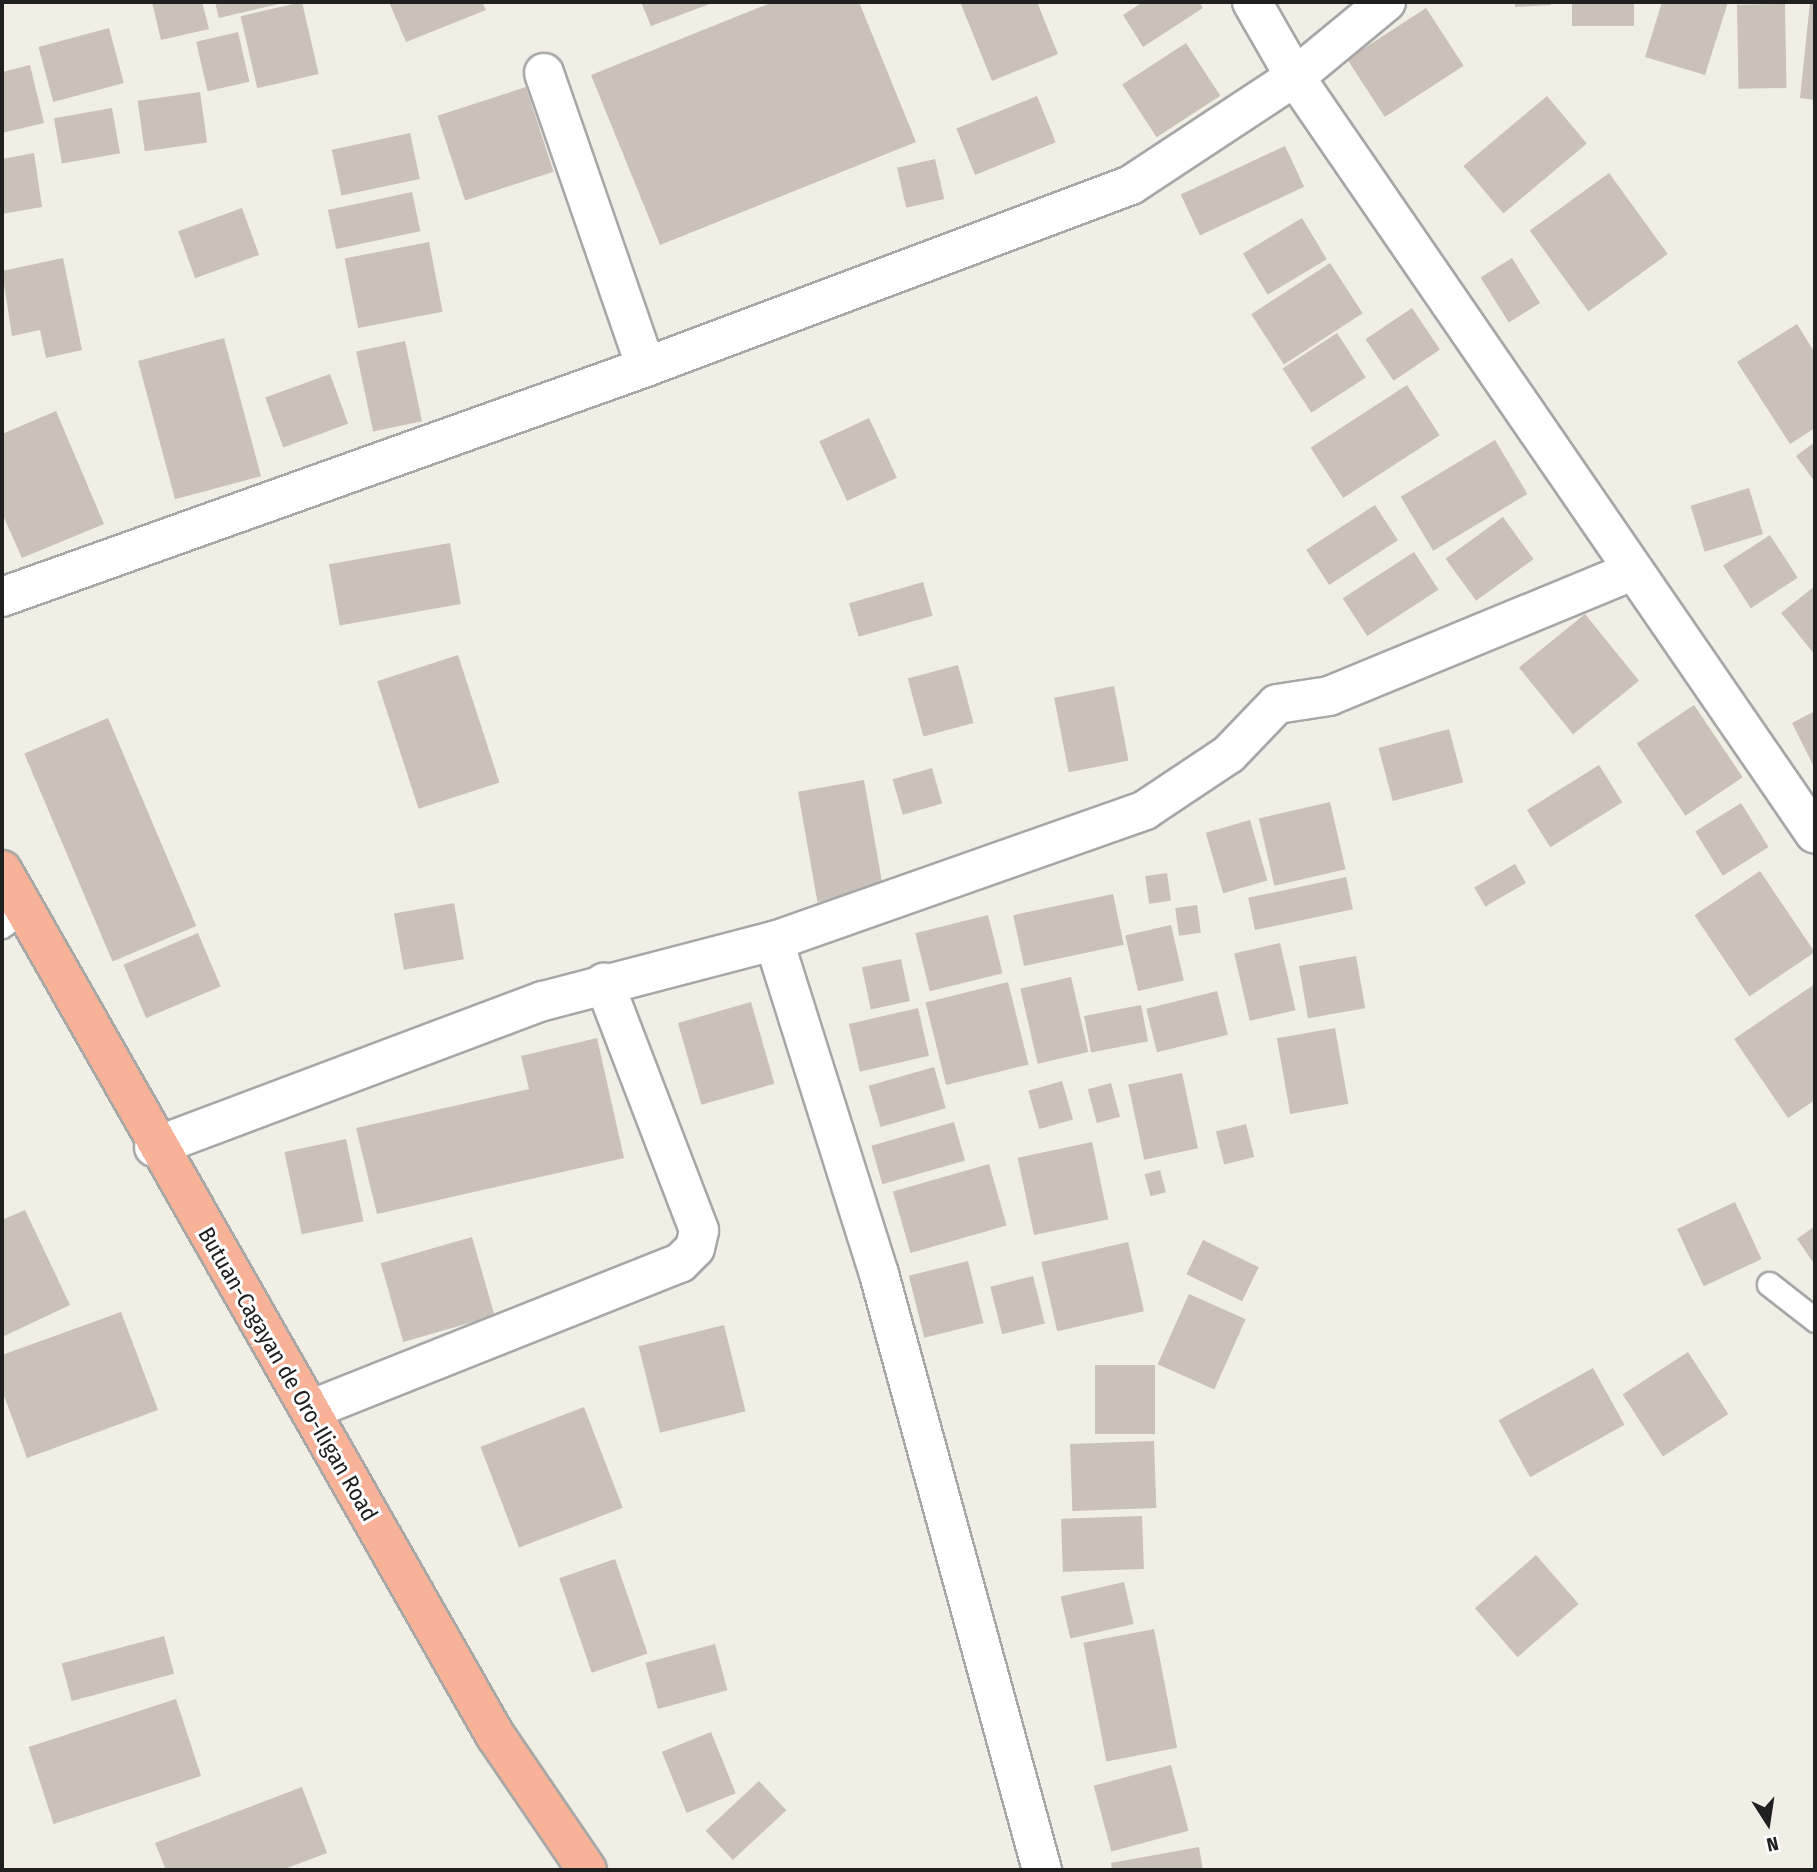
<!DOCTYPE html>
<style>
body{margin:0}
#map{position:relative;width:1817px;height:1872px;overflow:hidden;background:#f1eee6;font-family:"Fira Sans Condensed",sans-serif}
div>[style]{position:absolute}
.building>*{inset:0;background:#cac1b8;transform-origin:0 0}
.roads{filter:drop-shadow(2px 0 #a7a7a7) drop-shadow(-2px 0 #a7a7a7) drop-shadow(0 2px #a7a7a7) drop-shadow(0 -2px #a7a7a7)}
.service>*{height:23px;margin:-11.5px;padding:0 11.5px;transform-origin:11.5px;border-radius:11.5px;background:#fff}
.minor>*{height:38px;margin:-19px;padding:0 19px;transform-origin:19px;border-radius:19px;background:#fff}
.tertiary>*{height:38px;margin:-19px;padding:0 19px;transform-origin:19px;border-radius:19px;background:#fff}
.trunk>*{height:38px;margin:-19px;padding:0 19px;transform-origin:19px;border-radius:19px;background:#f7b298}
span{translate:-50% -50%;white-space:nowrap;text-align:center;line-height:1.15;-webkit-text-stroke:6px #fff;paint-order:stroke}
.street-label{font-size:23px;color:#202020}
.frame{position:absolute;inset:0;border:4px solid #202020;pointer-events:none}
.north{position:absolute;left:1733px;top:1788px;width:70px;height:70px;-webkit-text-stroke:5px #fff;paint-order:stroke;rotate:168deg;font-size:19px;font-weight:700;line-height:28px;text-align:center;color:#202020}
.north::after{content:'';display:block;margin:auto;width:24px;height:32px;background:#202020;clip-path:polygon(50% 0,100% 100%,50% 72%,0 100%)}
</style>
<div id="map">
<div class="building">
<i style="clip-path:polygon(152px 2px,202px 2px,209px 29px,161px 40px)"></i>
<i style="clip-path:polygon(215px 2px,283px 2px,283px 3px,219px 18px)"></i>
<i style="left:302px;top:2px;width:74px;height:63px;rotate:77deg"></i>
<i style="clip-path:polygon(389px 2px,482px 2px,486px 10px,406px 42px)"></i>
<i style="clip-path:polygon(641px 2px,715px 2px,651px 26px)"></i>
<i style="clip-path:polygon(773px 2px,859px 2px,916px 142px,660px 245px,591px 75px)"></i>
<i style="clip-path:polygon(960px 2px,1037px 2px,1058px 54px,992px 81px)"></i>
<i style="clip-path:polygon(1143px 2px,1199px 2px,1203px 8px,1143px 47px,1123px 15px)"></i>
<i style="clip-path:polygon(1515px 2px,1551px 2px,1551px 5px,1515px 7px)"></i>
<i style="left:1572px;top:2px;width:62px;height:24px"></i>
<i style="clip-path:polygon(1662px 2px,1728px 2px,1705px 75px,1645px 57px)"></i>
<i style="clip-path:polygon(1810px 2px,1815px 2px,1815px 100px,1800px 98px)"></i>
<i style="left:1785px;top:4px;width:84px;height:48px;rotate:89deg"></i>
<i style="left:1426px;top:8px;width:69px;height:94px;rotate:57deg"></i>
<i style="left:109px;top:28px;width:57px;height:73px;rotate:75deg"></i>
<i style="left:238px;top:32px;width:51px;height:43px;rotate:77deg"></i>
<i style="left:1186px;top:43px;width:63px;height:76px;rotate:57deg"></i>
<i style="clip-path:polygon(30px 65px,44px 123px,2px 133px,2px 72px)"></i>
<i style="left:526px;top:87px;width:89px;height:93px;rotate:72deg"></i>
<i style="left:200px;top:92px;width:51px;height:63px;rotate:82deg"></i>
<i style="left:1037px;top:96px;width:50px;height:87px;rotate:68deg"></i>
<i style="left:1547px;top:96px;width:62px;height:109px;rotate:50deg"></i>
<i style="left:112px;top:108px;width:46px;height:59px;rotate:80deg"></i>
<i style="left:410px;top:133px;width:47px;height:80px;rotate:78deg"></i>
<i style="left:1285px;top:146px;width:45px;height:115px;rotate:65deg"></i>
<i style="clip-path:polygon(34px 153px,42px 207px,2px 214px,2px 159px)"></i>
<i style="left:935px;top:159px;width:41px;height:39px;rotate:77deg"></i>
<i style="left:1609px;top:173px;width:100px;height:98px;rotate:54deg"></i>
<i style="left:412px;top:192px;width:40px;height:86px;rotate:78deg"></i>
<i style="left:242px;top:208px;width:50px;height:68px;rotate:70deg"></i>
<i style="left:1302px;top:218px;width:48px;height:69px;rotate:59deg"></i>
<i style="left:429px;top:242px;width:71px;height:86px;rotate:79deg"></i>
<i style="clip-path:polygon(63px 258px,82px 350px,46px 358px,40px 330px,12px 336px,2px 271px)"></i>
<i style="left:1512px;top:258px;width:53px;height:37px;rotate:58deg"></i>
<i style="left:1330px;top:263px;width:60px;height:94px;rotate:57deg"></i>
<i style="left:1412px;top:308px;width:50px;height:56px;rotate:56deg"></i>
<i style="clip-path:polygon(1797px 324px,1815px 353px,1815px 428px,1790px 444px,1737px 362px)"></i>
<i style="left:1337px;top:333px;width:53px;height:65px;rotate:57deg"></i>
<i style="left:224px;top:338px;width:143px;height:89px;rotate:75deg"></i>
<i style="left:405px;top:341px;width:82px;height:50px;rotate:78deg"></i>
<i style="left:330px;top:374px;width:53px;height:69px;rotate:70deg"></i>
<i style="left:1407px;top:385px;width:60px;height:115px;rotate:57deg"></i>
<i style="clip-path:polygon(56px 411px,104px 524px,22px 558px,2px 513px,2px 434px)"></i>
<i style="left:869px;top:418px;width:66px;height:55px;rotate:65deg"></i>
<i style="left:1495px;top:440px;width:63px;height:110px;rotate:59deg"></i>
<i style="clip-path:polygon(1815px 442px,1815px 482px,1796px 456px)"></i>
<i style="left:1749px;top:488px;width:48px;height:61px;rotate:73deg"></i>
<i style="left:1375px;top:505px;width:42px;height:82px;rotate:57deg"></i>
<i style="left:1503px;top:517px;width:52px;height:71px;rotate:54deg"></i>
<i style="left:1770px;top:535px;width:51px;height:56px;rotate:57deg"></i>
<i style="left:450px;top:543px;width:62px;height:123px;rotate:80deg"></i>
<i style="left:1414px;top:552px;width:45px;height:85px;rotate:57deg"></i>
<i style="left:923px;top:582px;width:35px;height:77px;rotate:74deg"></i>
<i style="clip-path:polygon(1815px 586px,1815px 655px,1781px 613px)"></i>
<i style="left:1585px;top:614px;width:86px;height:85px;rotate:51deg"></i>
<i style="left:458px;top:655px;width:134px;height:85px;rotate:72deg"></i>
<i style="left:958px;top:665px;width:60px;height:52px;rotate:75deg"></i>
<i style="left:1114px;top:686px;width:76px;height:61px;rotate:79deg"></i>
<i style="left:1694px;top:705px;width:87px;height:69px;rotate:56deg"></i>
<i style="clip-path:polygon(1815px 711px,1815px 764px,1813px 765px,1792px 723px)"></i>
<i style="left:108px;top:718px;width:226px;height:91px;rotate:67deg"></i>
<i style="left:1449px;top:729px;width:55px;height:73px;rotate:75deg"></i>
<i style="left:1599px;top:765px;width:44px;height:85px;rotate:58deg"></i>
<i style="left:932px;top:768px;width:37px;height:41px;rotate:74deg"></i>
<i style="left:864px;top:780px;width:112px;height:67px;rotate:80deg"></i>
<i style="left:1330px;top:802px;width:69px;height:73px;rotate:77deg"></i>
<i style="left:1741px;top:803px;width:52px;height:54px;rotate:58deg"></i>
<i style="left:1250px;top:820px;width:63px;height:46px;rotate:74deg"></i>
<i style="left:1515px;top:864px;width:22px;height:47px;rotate:60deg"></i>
<i style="left:1760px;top:871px;width:98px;height:79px;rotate:56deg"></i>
<i style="left:1167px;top:873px;width:28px;height:22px;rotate:82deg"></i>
<i style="left:1346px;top:877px;width:33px;height:100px;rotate:78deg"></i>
<i style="left:1113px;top:894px;width:52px;height:102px;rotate:78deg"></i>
<i style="left:454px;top:903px;width:57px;height:61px;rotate:80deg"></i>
<i style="left:1197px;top:905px;width:28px;height:22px;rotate:82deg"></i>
<i style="left:988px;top:915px;width:60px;height:75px;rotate:76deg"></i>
<i style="left:1171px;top:925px;width:57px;height:47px;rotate:77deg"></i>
<i style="left:198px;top:933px;width:58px;height:81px;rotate:67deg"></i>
<i style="left:1280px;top:943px;width:69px;height:47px;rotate:77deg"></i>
<i style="left:1356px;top:956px;width:53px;height:58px;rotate:80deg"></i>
<i style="left:901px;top:959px;width:43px;height:40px;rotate:78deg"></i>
<i style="left:1071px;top:977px;width:77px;height:52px;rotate:77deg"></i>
<i style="left:1008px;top:982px;width:85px;height:85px;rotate:76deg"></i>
<i style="clip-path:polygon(1815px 984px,1815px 1100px,1788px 1118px,1734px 1039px)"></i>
<i style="left:1217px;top:991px;width:45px;height:73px;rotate:76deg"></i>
<i style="left:751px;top:1002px;width:85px;height:76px;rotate:74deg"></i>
<i style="left:1141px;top:1005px;width:37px;height:58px;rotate:79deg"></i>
<i style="left:918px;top:1008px;width:49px;height:71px;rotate:77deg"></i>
<i style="left:1335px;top:1028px;width:77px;height:59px;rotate:80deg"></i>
<i style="clip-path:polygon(597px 1038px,624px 1158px,377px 1214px,356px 1128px,529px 1089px,521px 1056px)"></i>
<i style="left:934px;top:1067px;width:43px;height:68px;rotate:74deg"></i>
<i style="left:1182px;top:1073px;width:77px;height:55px;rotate:78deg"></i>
<i style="left:1062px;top:1081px;width:40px;height:35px;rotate:74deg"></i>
<i style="left:1111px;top:1083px;width:35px;height:24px;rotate:75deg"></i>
<i style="left:954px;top:1122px;width:40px;height:86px;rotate:74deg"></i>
<i style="left:1246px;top:1124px;width:34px;height:31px;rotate:76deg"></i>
<i style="left:346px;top:1139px;width:84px;height:63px;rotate:78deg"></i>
<i style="left:1092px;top:1142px;width:79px;height:76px;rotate:78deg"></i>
<i style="left:989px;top:1164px;width:64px;height:100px;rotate:74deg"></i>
<i style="left:1160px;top:1170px;width:23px;height:16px;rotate:75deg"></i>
<i style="left:1735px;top:1202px;width:63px;height:64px;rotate:65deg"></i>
<i style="clip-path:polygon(25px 1210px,70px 1305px,2px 1337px,2px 1220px)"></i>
<i style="clip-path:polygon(1815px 1226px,1815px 1265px,1797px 1239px)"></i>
<i style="left:472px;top:1237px;width:82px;height:95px;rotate:74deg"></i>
<i style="left:1203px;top:1240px;width:62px;height:38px;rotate:26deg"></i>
<i style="left:1128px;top:1242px;width:71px;height:89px;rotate:77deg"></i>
<i style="left:968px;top:1261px;width:64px;height:61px;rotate:76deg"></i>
<i style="left:1033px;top:1276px;width:49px;height:44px;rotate:76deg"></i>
<i style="left:1189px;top:1294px;width:62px;height:77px;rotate:24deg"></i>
<i style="clip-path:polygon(121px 1312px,158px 1410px,27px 1458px,2px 1390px,2px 1355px)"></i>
<i style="left:724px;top:1325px;width:89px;height:88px;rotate:76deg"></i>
<i style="left:1688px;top:1352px;width:74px;height:78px;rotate:57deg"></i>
<i style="left:1095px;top:1365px;width:60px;height:69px"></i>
<i style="left:1593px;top:1368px;width:65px;height:108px;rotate:61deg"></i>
<i style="left:584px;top:1407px;width:108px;height:111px;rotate:69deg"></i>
<i style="left:1154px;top:1441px;width:67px;height:84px;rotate:88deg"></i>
<i style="left:1142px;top:1516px;width:53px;height:81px;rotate:88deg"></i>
<i style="left:1536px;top:1555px;width:65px;height:81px;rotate:49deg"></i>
<i style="left:615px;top:1559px;width:100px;height:59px;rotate:71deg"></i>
<i style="left:1124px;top:1582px;width:43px;height:65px;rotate:77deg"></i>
<i style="left:1154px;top:1629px;width:121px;height:72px;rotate:79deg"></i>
<i style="left:164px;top:1636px;width:39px;height:106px;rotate:75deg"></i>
<i style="left:715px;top:1644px;width:48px;height:72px;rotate:75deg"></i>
<i style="left:176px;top:1699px;width:81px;height:155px;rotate:72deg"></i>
<i style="left:711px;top:1732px;width:66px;height:53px;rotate:68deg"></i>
<i style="left:1171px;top:1765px;width:68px;height:80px;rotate:75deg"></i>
<i style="left:759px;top:1781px;width:40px;height:73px;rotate:47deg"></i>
<i style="clip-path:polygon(302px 1787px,327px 1853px,282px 1870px,166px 1870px,155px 1843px)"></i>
<i style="clip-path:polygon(1199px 1847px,1203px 1870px,1112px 1870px,1111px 1863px)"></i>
</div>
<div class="roads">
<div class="service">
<i style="left:2px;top:926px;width:25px;rotate:-37deg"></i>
<i style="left:1769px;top:1284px;width:58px;rotate:38deg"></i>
</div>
<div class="minor">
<i style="left:544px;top:73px;width:311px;rotate:70.9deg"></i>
<i style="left:2px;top:597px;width:684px;rotate:-19.65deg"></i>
<i style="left:646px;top:367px;width:518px;rotate:-20.57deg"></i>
<i style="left:1131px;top:185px;width:196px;rotate:-33.4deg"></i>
<i style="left:1295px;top:77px;width:118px;rotate:-39.5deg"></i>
<i style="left:774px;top:941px;width:349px;rotate:72.5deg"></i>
<i style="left:879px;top:1274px;width:618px;rotate:74.7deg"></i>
<i style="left:154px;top:1147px;width:415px;rotate:-20.6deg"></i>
<i style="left:543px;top:1001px;width:239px;rotate:-14.6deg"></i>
<i style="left:774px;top:941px;width:393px;rotate:-19.4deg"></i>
<i style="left:1145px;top:810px;width:101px;rotate:-33.7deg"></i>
<i style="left:1229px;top:754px;width:69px;rotate:-46.2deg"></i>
<i style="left:1277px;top:704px;width:53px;rotate:-8.7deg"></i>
<i style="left:1329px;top:696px;width:328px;rotate:-22.4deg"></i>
<i style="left:310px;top:1410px;width:398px;rotate:-21.7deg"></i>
<i style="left:680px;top:1263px;width:21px;rotate:-45deg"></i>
<i style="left:695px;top:1248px;width:18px;rotate:-77deg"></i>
<i style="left:699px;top:1230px;width:265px;rotate:-111deg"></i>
</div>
<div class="tertiary">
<i style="left:1252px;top:2px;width:86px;rotate:60.2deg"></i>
<i style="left:1295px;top:77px;width:918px;rotate:55.51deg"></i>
</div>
<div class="trunk">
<i style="left:2px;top:870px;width:996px;rotate:60.32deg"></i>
<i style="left:495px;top:1735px;width:163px;rotate:55.7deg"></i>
</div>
</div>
<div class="street-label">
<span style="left:288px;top:1374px;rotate:60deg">Butuan-Cagayan de Oro-Iligan Road</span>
</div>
<div class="frame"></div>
<div class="north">N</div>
</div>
